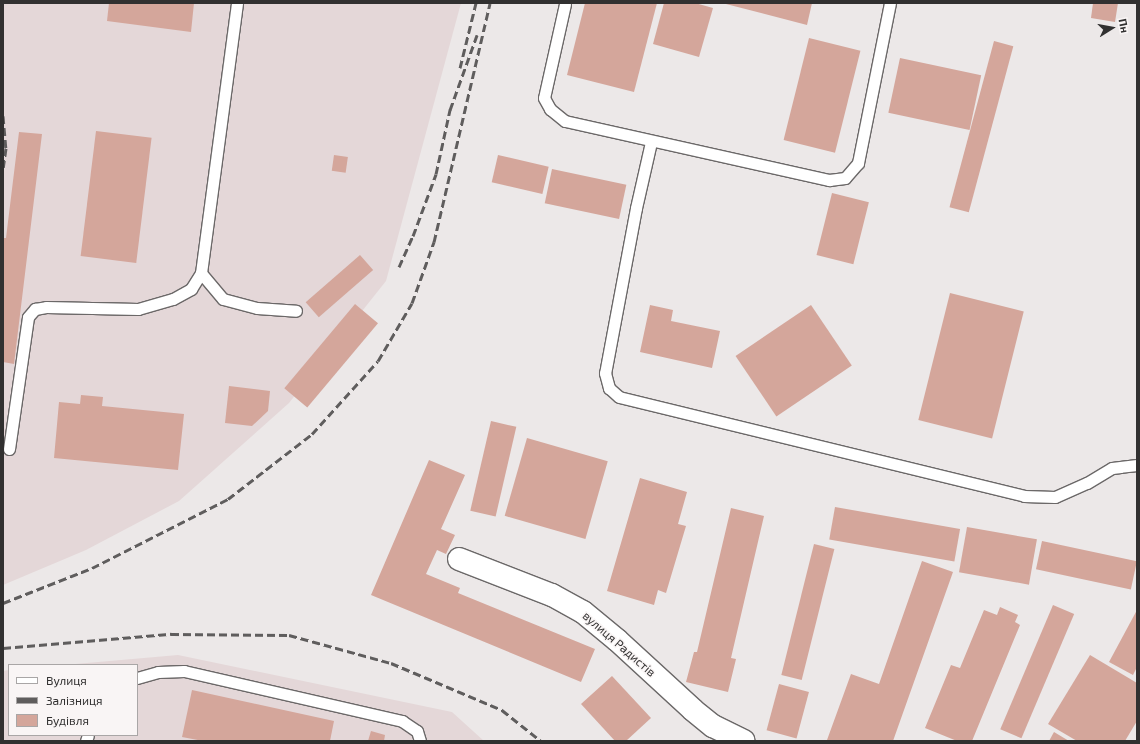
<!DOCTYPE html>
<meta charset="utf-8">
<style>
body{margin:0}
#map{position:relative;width:1140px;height:744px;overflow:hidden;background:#ece8e8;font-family:"Exo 2",sans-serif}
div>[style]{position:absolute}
.built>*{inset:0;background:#e4d7d8}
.building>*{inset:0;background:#d4a69b;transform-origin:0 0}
.roads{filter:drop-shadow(1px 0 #6b6868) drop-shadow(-1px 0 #6b6868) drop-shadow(0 1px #6b6868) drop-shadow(0 -1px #6b6868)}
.lane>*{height:11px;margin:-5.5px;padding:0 5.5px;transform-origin:5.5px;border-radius:5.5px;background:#fff}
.street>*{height:22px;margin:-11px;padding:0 11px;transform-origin:11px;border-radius:11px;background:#fff}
.rail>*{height:3px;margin-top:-1.5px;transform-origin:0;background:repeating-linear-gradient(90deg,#5f5d5d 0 8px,transparent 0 12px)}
span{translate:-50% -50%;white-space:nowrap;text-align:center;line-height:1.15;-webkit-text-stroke:3px #f9f5f5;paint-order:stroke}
.street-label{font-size:12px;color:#313030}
.frame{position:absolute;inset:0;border:4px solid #313030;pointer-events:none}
.legend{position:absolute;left:8px;top:664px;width:130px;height:72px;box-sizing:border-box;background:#f9f5f5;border:1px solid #a9a6a6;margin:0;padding:5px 7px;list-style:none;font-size:12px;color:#313030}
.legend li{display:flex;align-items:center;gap:8px;height:20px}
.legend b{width:20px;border:1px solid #a9a6a6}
.north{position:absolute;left:1092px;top:8px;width:40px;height:40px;-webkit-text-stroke:3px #f9f5f5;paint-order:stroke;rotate:79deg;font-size:11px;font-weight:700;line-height:16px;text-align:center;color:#313030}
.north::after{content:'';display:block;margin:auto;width:14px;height:18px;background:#313030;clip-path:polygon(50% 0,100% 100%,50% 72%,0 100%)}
</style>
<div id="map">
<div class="built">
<i style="clip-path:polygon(3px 3px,461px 3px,386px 281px,289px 403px,179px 501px,86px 550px,3px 585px)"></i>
<i style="clip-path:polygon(178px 655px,452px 712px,484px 741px,3px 741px,3px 671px,9px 670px,9px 735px,137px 735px,137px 665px,64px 665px)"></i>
</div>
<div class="building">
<i style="clip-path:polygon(109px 3px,194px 3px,191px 32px,107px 21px)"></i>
<i style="clip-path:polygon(585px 3px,657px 3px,634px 92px,567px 75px)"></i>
<i style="clip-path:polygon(664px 3px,695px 3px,713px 8px,699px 57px,653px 44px)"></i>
<i style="clip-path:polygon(722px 3px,812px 3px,807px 25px)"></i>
<i style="clip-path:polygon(1093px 3px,1118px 3px,1115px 22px,1091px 18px)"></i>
<i style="left:809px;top:38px;width:53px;height:105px;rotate:14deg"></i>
<i style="left:994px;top:41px;width:20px;height:172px;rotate:15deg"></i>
<i style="left:900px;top:58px;width:83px;height:56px;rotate:12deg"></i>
<i style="left:96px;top:131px;width:56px;height:126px;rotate:7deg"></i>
<i style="clip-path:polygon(19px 132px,42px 134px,14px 364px,3px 362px,3px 238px,6px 238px)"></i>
<i style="left:334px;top:155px;width:14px;height:16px;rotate:8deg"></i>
<i style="left:498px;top:155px;width:52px;height:28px;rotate:13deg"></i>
<i style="left:552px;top:169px;width:76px;height:35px;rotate:12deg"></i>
<i style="left:832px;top:193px;width:38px;height:64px;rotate:14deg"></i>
<i style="left:360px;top:255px;width:20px;height:72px;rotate:49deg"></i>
<i style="left:950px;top:293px;width:76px;height:131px;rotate:14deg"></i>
<i style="left:355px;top:304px;width:30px;height:110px;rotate:40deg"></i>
<i style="clip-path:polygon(650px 305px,673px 310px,671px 321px,720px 331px,712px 368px,640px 352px)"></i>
<i style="left:811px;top:305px;width:73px;height:91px;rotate:56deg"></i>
<i style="clip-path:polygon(229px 386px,270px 391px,268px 411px,252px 426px,225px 423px)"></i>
<i style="clip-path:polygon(81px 395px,103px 397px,102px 406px,184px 414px,178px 470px,54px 458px,59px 402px,80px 404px)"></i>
<i style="left:491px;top:421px;width:26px;height:92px;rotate:13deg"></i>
<i style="left:527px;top:438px;width:84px;height:81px;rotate:16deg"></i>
<i style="clip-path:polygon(429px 460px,465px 475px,441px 529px,455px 535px,446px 554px,437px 550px,426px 574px,460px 588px,458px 593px,595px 649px,581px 682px,371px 595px)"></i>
<i style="clip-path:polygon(640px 478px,687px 492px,678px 524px,686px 526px,666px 593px,658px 590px,654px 605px,607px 591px)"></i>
<i style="left:835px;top:507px;width:127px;height:33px;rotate:10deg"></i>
<i style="clip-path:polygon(731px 508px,764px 516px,731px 658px,736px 659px,728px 692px,686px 682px,694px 652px,697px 652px)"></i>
<i style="left:967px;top:527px;width:71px;height:46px;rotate:10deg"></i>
<i style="left:1042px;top:541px;width:97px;height:29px;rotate:12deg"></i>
<i style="left:814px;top:544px;width:21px;height:135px;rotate:14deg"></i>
<i style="clip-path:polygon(922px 561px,953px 572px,893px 741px,827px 740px,851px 674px,879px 684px)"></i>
<i style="left:1053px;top:605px;width:23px;height:135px;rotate:23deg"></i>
<i style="clip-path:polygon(1000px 607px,1018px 615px,1015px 622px,1020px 625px,972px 741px,957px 741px,925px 728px,951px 665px,960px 668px,984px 610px,997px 615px)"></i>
<i style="clip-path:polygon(1137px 610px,1137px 667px,1133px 675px,1109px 662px)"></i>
<i style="clip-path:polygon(1090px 655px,1137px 683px,1137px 721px,1125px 741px,1077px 741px,1048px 724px)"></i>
<i style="clip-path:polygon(612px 676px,651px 718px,626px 741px,615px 741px,581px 704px)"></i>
<i style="left:779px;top:684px;width:31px;height:48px;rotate:15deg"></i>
<i style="clip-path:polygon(192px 690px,334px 721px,330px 741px,203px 741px,182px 737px)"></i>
<i style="clip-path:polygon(371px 731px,385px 735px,384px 741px,368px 741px)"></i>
<i style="clip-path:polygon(1054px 732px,1069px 741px,1049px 741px)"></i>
</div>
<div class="roads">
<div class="lane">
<i style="left:565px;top:4px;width:96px;rotate:102.6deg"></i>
<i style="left:544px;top:98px;width:13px;rotate:61deg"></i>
<i style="left:550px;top:109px;width:19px;rotate:39deg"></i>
<i style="left:565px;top:121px;width:271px;rotate:12.6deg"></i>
<i style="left:829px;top:180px;width:16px;rotate:-7deg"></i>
<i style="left:845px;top:178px;width:20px;rotate:-49deg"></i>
<i style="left:858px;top:163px;width:163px;rotate:-78.7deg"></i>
<i style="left:651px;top:142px;width:68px;rotate:102.8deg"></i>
<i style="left:636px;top:208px;width:168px;rotate:100.6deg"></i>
<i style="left:605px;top:373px;width:16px;rotate:75deg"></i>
<i style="left:609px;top:388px;width:13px;rotate:42deg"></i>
<i style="left:619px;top:397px;width:417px;rotate:13.7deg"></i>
<i style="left:1024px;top:496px;width:31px;rotate:2deg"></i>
<i style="left:1055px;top:497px;width:35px;rotate:-24deg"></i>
<i style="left:1087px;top:483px;width:29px;rotate:-31deg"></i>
<i style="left:1112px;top:468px;width:25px;rotate:-7deg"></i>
<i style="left:201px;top:273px;width:34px;rotate:50deg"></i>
<i style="left:223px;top:299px;width:35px;rotate:15deg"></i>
<i style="left:257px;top:308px;width:39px;rotate:4deg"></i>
<i style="left:9px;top:449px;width:133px;rotate:-81.8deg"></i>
<i style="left:28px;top:317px;width:11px;rotate:-49deg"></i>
<i style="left:35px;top:309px;width:11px;rotate:-10deg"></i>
<i style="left:46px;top:307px;width:92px;rotate:1.2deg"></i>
<i style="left:138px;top:309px;width:36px;rotate:-16deg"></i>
<i style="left:173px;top:299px;width:21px;rotate:-29deg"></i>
<i style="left:191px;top:289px;width:19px;rotate:-58deg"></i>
<i style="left:201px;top:273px;width:272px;rotate:-82.4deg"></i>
<i style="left:137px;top:678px;width:22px;rotate:-16deg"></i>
<i style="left:158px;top:672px;width:26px;rotate:-2deg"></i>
<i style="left:184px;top:671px;width:224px;rotate:12.9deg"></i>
<i style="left:402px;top:721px;width:18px;rotate:34deg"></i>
<i style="left:417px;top:731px;width:10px;rotate:73deg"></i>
<i style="left:86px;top:741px;width:6px;rotate:-72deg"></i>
</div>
<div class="street">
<i style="left:459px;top:559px;width:100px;rotate:21.2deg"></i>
<i style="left:552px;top:595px;width:35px;rotate:29deg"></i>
<i style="left:583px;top:612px;width:44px;rotate:39.5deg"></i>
<i style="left:617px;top:640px;width:103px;rotate:42.6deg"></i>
<i style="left:693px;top:710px;width:26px;rotate:39deg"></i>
<i style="left:713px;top:726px;width:34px;rotate:26deg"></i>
</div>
</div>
<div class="rail">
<i style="left:460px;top:68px;width:67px;rotate:-76.2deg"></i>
<i style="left:3px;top:116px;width:32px;rotate:85deg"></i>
<i style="left:6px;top:148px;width:22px;rotate:98deg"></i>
<i style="left:399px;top:267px;width:34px;rotate:-66deg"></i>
<i style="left:413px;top:236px;width:66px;rotate:-69.6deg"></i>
<i style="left:436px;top:174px;width:66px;rotate:-77.7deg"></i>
<i style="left:450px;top:110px;width:80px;rotate:-70.2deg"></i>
<i style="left:3px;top:603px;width:96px;rotate:-21.5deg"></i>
<i style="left:92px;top:568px;width:153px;rotate:-26.9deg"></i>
<i style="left:228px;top:499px;width:106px;rotate:-37.7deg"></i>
<i style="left:312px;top:434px;width:98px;rotate:-47.9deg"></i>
<i style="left:378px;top:361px;width:67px;rotate:-59.6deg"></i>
<i style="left:412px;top:303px;width:65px;rotate:-70.2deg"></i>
<i style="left:434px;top:242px;width:245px;rotate:-76.8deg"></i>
<i style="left:3px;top:648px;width:169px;rotate:-4.8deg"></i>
<i style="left:171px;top:634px;width:118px;rotate:0.5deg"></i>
<i style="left:289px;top:635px;width:106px;rotate:15.4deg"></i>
<i style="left:391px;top:663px;width:121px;rotate:22.9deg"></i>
<i style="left:502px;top:710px;width:50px;rotate:38.5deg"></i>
</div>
<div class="street-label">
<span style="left:619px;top:644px;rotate:41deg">вулиця Радистів</span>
</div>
<div class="frame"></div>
<ul class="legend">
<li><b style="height:5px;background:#fff"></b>Вулиця</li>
<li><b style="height:5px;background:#5f5d5d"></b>Залізниця</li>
<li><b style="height:11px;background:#d4a69b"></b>Будівля</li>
</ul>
<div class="north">Пн</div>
</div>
